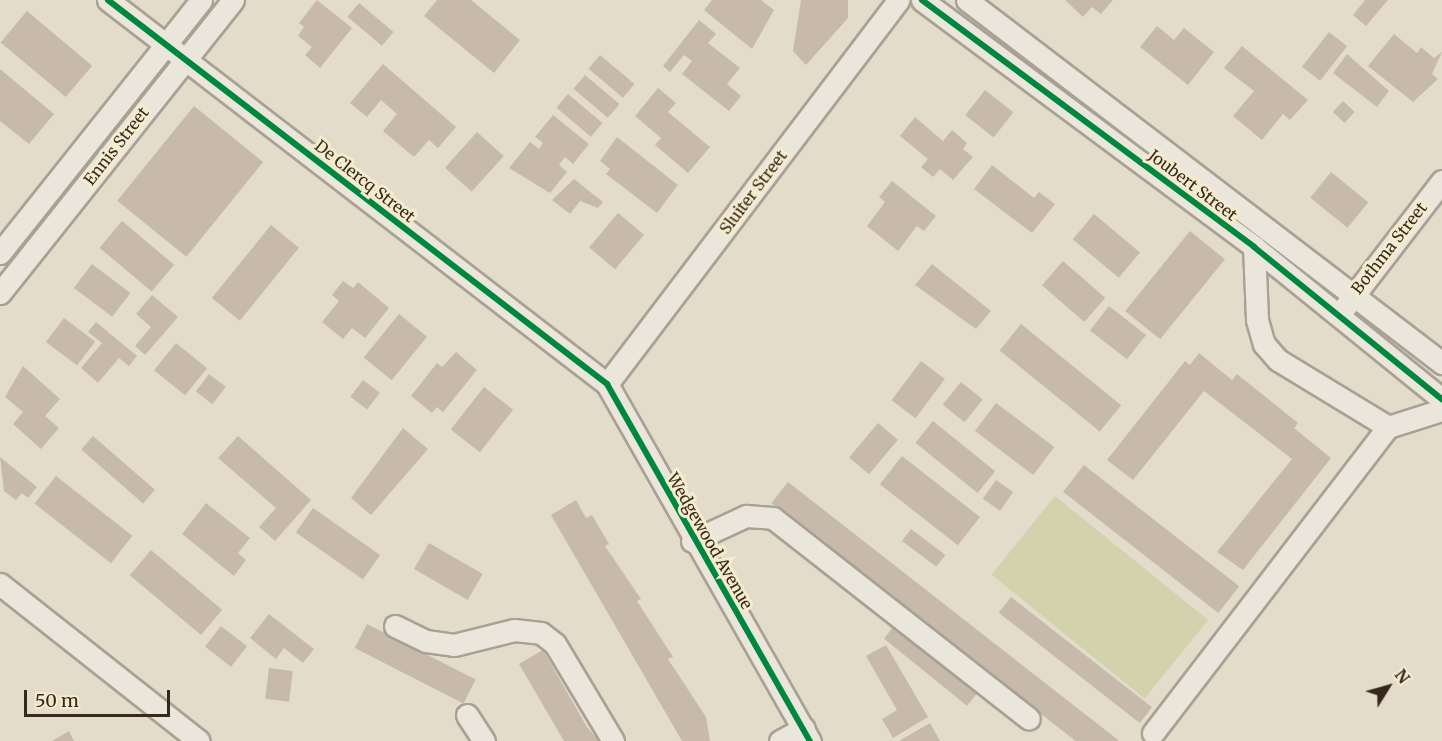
<!DOCTYPE html>
<style>
body{margin:0}
#map{position:relative;width:1442px;height:741px;overflow:hidden;background:#e4dcca;font-family:Merriweather,serif}
div>[style]{position:absolute}
.green>*{inset:0;background:#d2d3ac;transform-origin:0 0}
.building>*{inset:0;background:#c7baab;transform-origin:0 0}
.roads{filter:drop-shadow(2px 0 #a8a194) drop-shadow(-2px 0 #a8a194) drop-shadow(0 2px #a8a194) drop-shadow(0 -2px #a8a194)}
.minor>*{height:21px;margin:-10.5px;padding:0 10.5px;transform-origin:10.5px;border-radius:10.5px;background:#ebe6dc}
.cycleway>*{height:6px;margin:-3px;padding:0 3px;transform-origin:3px;border-radius:3px;background:#00873e}
span{translate:-50% -50%;white-space:nowrap;text-align:center;line-height:1.15;-webkit-text-stroke:6px #f5ebcf;paint-order:stroke}
.street-label{font-size:16px;color:#36291c}
.north{position:absolute;left:1358px;top:657px;width:60px;height:60px;-webkit-text-stroke:4px #f5ebcf;paint-order:stroke;rotate:53deg;font-size:16px;font-weight:700;line-height:24px;text-align:center;color:#36291c}
.north::after{content:'';display:block;margin:auto;width:21px;height:27px;background:#36291c;clip-path:polygon(50% 0,100% 100%,50% 72%,0 100%)}
.scale{position:absolute;left:24px;top:690px;width:146px;height:27px;box-sizing:border-box;border:3px solid #36291c;border-top:0;padding-left:8px;font-size:18px;line-height:21px;white-space:nowrap;color:#36291c;-webkit-text-stroke:4px #f5ebcf;paint-order:stroke}
</style>
<div id="map">
<div class="green">
<i style="left:1055px;top:496px;width:197px;height:101px;rotate:39deg"></i>
</div>
<div class="building">
<i style="clip-path:polygon(317px 0,352px 28px,320px 68px,305px 55px,312px 47px,298px 36px,304px 27px,299px 23px)"></i>
<i style="clip-path:polygon(437px 0,471px 0,520px 40px,494px 73px,424px 16px)"></i>
<i style="clip-path:polygon(712px 0,761px 0,774px 10px,752px 49px,704px 10px)"></i>
<i style="clip-path:polygon(801px 0,848px 0,848px 18px,806px 65px,793px 51px)"></i>
<i style="clip-path:polygon(1065px 0,1113px 0,1101px 14px,1092px 7px,1083px 17px)"></i>
<i style="clip-path:polygon(1365px 0,1388px 0,1366px 26px,1353px 15px)"></i>
<i style="left:359px;top:3px;width:45px;height:18px;rotate:40deg"></i>
<i style="left:27px;top:11px;width:85px;height:41px;rotate:40deg"></i>
<i style="clip-path:polygon(699px 20px,716px 34px,708px 43px,740px 68px,727px 84px,741px 96px,729px 111px,682px 74px,692px 61px,684px 55px,670px 72px,663px 66px)"></i>
<i style="clip-path:polygon(1157px 26px,1174px 40px,1184px 28px,1214px 52px,1188px 85px,1140px 47px)"></i>
<i style="left:1329px;top:32px;width:23px;height:44px;rotate:38deg"></i>
<i style="clip-path:polygon(1394px 34px,1417px 53px,1421px 47px,1434px 58px,1442px 52px,1432px 74px,1438px 79px,1413px 102px,1368px 66px)"></i>
<i style="clip-path:polygon(1242px 46px,1308px 100px,1290px 120px,1283px 114px,1262px 140px,1233px 116px,1254px 91px,1224px 68px)"></i>
<i style="clip-path:polygon(1347px 54px,1389px 91px,1377px 107px,1333px 73px)"></i>
<i style="left:600px;top:55px;width:45px;height:18px;rotate:40deg"></i>
<i style="clip-path:polygon(383px 64px,456px 127px,438px 148px,429px 140px,414px 157px,383px 131px,397px 114px,381px 100px,367px 117px,350px 103px)"></i>
<i style="clip-path:polygon(0 69px,54px 114px,29px 144px,0 121px)"></i>
<i style="left:585px;top:75px;width:45px;height:18px;rotate:40deg"></i>
<i style="clip-path:polygon(658px 88px,676px 103px,668px 112px,710px 147px,688px 173px,655px 145px,661px 138px,635px 116px)"></i>
<i style="left:985px;top:90px;width:36px;height:32px;rotate:38deg"></i>
<i style="left:568px;top:94px;width:45px;height:18px;rotate:40deg"></i>
<i style="left:1343px;top:101px;width:16px;height:15px;rotate:43deg"></i>
<i style="left:194px;top:106px;width:89px;height:122px;rotate:39deg"></i>
<i style="clip-path:polygon(553px 115px,589px 144px,573px 164px,565px 157px,559px 165px,567px 172px,550px 193px,509px 168px,530px 142px,539px 149px,543px 143px,535px 137px)"></i>
<i style="clip-path:polygon(915px 117px,943px 141px,952px 130px,967px 143px,963px 149px,973px 157px,953px 180px,940px 169px,933px 177px,921px 167px,928px 159px,900px 136px)"></i>
<i style="left:477px;top:132px;width:36px;height:48px;rotate:42deg"></i>
<i style="clip-path:polygon(617px 137px,678px 185px,657px 213px,606px 174px,610px 169px,600px 161px)"></i>
<i style="clip-path:polygon(992px 165px,1034px 198px,1039px 192px,1055px 204px,1032px 233px,974px 189px)"></i>
<i style="left:1331px;top:172px;width:48px;height:33px;rotate:39deg"></i>
<i style="clip-path:polygon(574px 179px,603px 202px,598px 208px,580px 201px,570px 214px,552px 200px)"></i>
<i style="clip-path:polygon(892px 181px,936px 216px,924px 231px,917px 226px,898px 251px,867px 226px,885px 202px,879px 197px)"></i>
<i style="left:618px;top:213px;width:34px;height:45px;rotate:40deg"></i>
<i style="left:1094px;top:214px;width:60px;height:33px;rotate:40deg"></i>
<i style="left:122px;top:221px;width:68px;height:35px;rotate:40deg"></i>
<i style="left:271px;top:225px;width:36px;height:94px;rotate:39deg"></i>
<i style="left:1190px;top:231px;width:45px;height:103px;rotate:39deg"></i>
<i style="left:1063px;top:261px;width:56px;height:32px;rotate:41deg"></i>
<i style="left:92px;top:264px;width:48px;height:30px;rotate:37deg"></i>
<i style="clip-path:polygon(932px 264px,991px 311px,976px 329px,915px 285px)"></i>
<i style="clip-path:polygon(343px 281px,353px 288px,358px 282px,389px 308px,365px 338px,352px 328px,343px 339px,322px 322px,339px 301px,332px 295px)"></i>
<i style="clip-path:polygon(152px 295px,178px 317px,145px 355px,135px 346px,151px 327px,136px 314px)"></i>
<i style="left:1109px;top:306px;width:47px;height:31px;rotate:38deg"></i>
<i style="left:399px;top:314px;width:36px;height:56px;rotate:39deg"></i>
<i style="left:64px;top:318px;width:39px;height:30px;rotate:37deg"></i>
<i style="clip-path:polygon(96px 322px,137px 356px,129px 366px,119px 358px,98px 383px,81px 368px,102px 343px,88px 332px)"></i>
<i style="left:1021px;top:324px;width:129px;height:34px;rotate:39deg"></i>
<i style="left:176px;top:343px;width:40px;height:35px;rotate:39deg"></i>
<i style="clip-path:polygon(456px 352px,477px 370px,443px 412px,437px 407px,432px 413px,411px 396px,437px 363px,442px 367px)"></i>
<i style="clip-path:polygon(1199px 353px,1232px 380px,1237px 374px,1298px 423px,1294px 428px,1331px 458px,1243px 570px,1217px 552px,1292px 459px,1204px 391px,1133px 480px,1107px 460px,1185px 361px,1190px 365px)"></i>
<i style="left:921px;top:361px;width:30px;height:49px;rotate:37deg"></i>
<i style="clip-path:polygon(23px 366px,60px 399px,45px 416px,59px 428px,41px 449px,13px 424px,23px 412px,5px 397px)"></i>
<i style="left:209px;top:374px;width:21px;height:22px;rotate:37deg"></i>
<i style="left:363px;top:380px;width:21px;height:21px;rotate:37deg"></i>
<i style="left:961px;top:382px;width:28px;height:29px;rotate:39deg"></i>
<i style="left:484px;top:387px;width:37px;height:54px;rotate:38deg"></i>
<i style="left:996px;top:403px;width:73px;height:35px;rotate:37deg"></i>
<i style="left:933px;top:421px;width:80px;height:28px;rotate:39deg"></i>
<i style="left:878px;top:423px;width:26px;height:45px;rotate:40deg"></i>
<i style="clip-path:polygon(403px 428px,428px 449px,371px 515px,351px 498px)"></i>
<i style="left:93px;top:436px;width:82px;height:18px;rotate:41deg"></i>
<i style="clip-path:polygon(238px 436px,311px 500px,275px 541px,259px 527px,276px 508px,218px 458px)"></i>
<i style="left:902px;top:456px;width:99px;height:36px;rotate:38deg"></i>
<i style="clip-path:polygon(0 457px,37px 487px,28px 498px,22px 493px,16px 500px,4px 491px)"></i>
<i style="left:1084px;top:465px;width:197px;height:34px;rotate:38deg"></i>
<i style="left:56px;top:476px;width:97px;height:35px;rotate:38deg"></i>
<i style="left:996px;top:480px;width:21px;height:23px;rotate:35deg"></i>
<i style="left:788px;top:482px;width:419px;height:27px;rotate:38deg"></i>
<i style="clip-path:polygon(576px 500px,586px 518px,592px 515px,609px 544px,605px 546px,641px 599px,637px 601px,673px 657px,668px 659px,706px 717px,710px 741px,682px 741px,551px 515px)"></i>
<i style="clip-path:polygon(206px 503px,250px 538px,238px 553px,246px 560px,234px 576px,182px 534px)"></i>
<i style="left:313px;top:508px;width:82px;height:30px;rotate:35deg"></i>
<i style="left:911px;top:529px;width:43px;height:15px;rotate:37deg"></i>
<i style="left:429px;top:543px;width:62px;height:30px;rotate:30deg"></i>
<i style="left:151px;top:550px;width:93px;height:33px;rotate:40deg"></i>
<i style="left:1011px;top:597px;width:179px;height:20px;rotate:38deg"></i>
<i style="clip-path:polygon(269px 614px,314px 649px,303px 663px,284px 648px,276px 659px,250px 638px)"></i>
<i style="left:367px;top:624px;width:122px;height:27px;rotate:27deg"></i>
<i style="left:221px;top:626px;width:33px;height:26px;rotate:38deg"></i>
<i style="left:894px;top:626px;width:107px;height:16px;rotate:39deg"></i>
<i style="clip-path:polygon(886px 645px,928px 717px,893px 738px,882px 719px,897px 710px,866px 656px)"></i>
<i style="clip-path:polygon(543px 650px,587px 727px,599px 741px,564px 741px,519px 664px)"></i>
<i style="left:269px;top:668px;width:24px;height:31px;rotate:7deg"></i>
<i style="clip-path:polygon(930px 723px,940px 741px,899px 741px)"></i>
<i style="clip-path:polygon(69px 731px,74px 741px,52px 741px)"></i>
</div>
<div class="roads">
<div class="minor">
<i style="left:108px;top:0;width:630px;rotate:37.58deg"></i>
<i style="left:607px;top:384px;width:411px;rotate:60.4deg"></i>
<i style="left:922px;top:0;width:414px;rotate:36.6deg"></i>
<i style="left:1254px;top:247px;width:242px;rotate:39deg"></i>
<i style="left:967px;top:0;width:598px;rotate:37.39deg"></i>
<i style="left:1254px;top:247px;width:73px;rotate:87.6deg"></i>
<i style="left:1257px;top:320px;width:25px;rotate:74deg"></i>
<i style="left:1264px;top:344px;width:21px;rotate:49deg"></i>
<i style="left:1278px;top:360px;width:129px;rotate:31.3deg"></i>
<i style="left:1388px;top:427px;width:57px;rotate:-17.5deg"></i>
<i style="left:0;top:253px;width:323px;rotate:-51.5deg"></i>
<i style="left:0;top:293px;width:374px;rotate:-51.5deg"></i>
<i style="left:1345px;top:307px;width:159px;rotate:-52.4deg"></i>
<i style="left:607px;top:384px;width:482px;rotate:-52.8deg"></i>
<i style="left:692px;top:541px;width:60px;rotate:-24.8deg"></i>
<i style="left:746px;top:516px;width:27px;rotate:4deg"></i>
<i style="left:773px;top:518px;width:325px;rotate:38.1deg"></i>
<i style="left:0;top:584px;width:253px;rotate:38.3deg"></i>
<i style="left:395px;top:626px;width:34px;rotate:26deg"></i>
<i style="left:426px;top:641px;width:28px;rotate:8deg"></i>
<i style="left:454px;top:645px;width:62px;rotate:-14deg"></i>
<i style="left:514px;top:630px;width:27px;rotate:6deg"></i>
<i style="left:541px;top:633px;width:18px;rotate:38deg"></i>
<i style="left:555px;top:644px;width:113px;rotate:59.1deg"></i>
<i style="left:467px;top:715px;width:31px;rotate:57deg"></i>
<i style="left:1153px;top:733px;width:386px;rotate:-52.5deg"></i>
<i style="left:780px;top:741px;width:27px;rotate:-28deg"></i>
</div>
</div>
<div class="cycleway">
<i style="left:108px;top:0;width:630px;rotate:37.58deg"></i>
<i style="left:607px;top:384px;width:411px;rotate:60.4deg"></i>
<i style="left:922px;top:0;width:414px;rotate:36.6deg"></i>
<i style="left:1254px;top:247px;width:242px;rotate:39deg"></i>
</div>
<div class="street-label">
<span style="left:116px;top:146px;rotate:-52deg">Ennis Street</span>
<span style="left:365px;top:181px;rotate:38deg">De Clercq Street</span>
<span style="left:1193px;top:185px;rotate:37deg">Joubert Street</span>
<span style="left:753px;top:192px;rotate:-53deg">Sluiter Street</span>
<span style="left:1389px;top:248px;rotate:-52deg">Bothma Street</span>
<span style="left:710px;top:541px;rotate:60deg">Wedgewood Avenue</span>
</div>
<div class="north">N</div>
<div class="scale">50 m</div>
</div>
